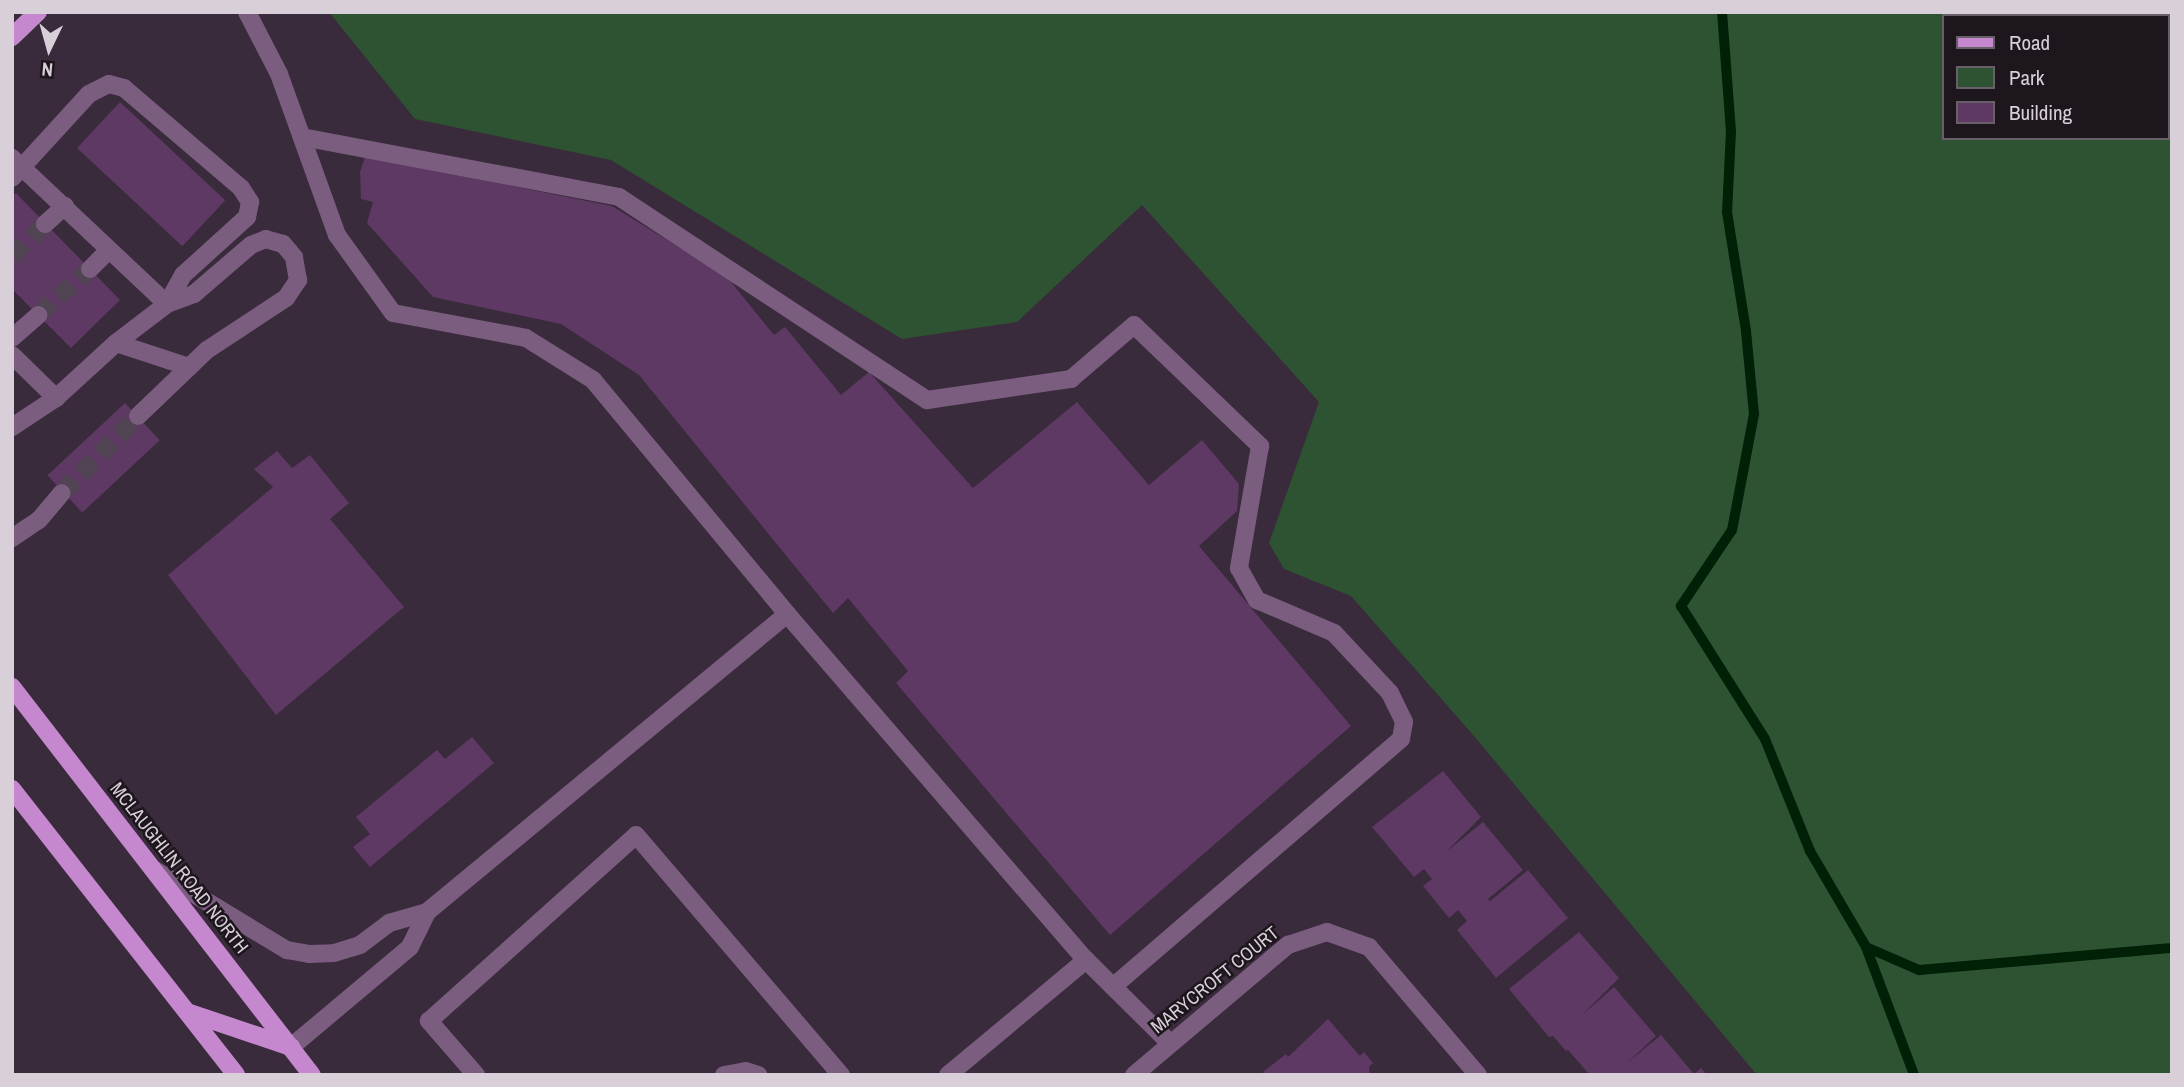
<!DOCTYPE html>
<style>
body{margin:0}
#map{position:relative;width:2184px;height:1087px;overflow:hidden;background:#392b3b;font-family:"Archivo Narrow",sans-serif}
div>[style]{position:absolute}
.green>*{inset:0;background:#2d5333}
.stream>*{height:10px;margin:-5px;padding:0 5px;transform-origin:5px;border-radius:5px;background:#002106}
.building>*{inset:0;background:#5d3963;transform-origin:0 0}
.minor-tunnel>*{height:18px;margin-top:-9px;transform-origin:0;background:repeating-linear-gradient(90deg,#514453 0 18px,transparent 0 27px)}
.minor>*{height:18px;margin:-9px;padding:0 9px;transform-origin:9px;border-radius:9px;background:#7b5d80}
.major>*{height:18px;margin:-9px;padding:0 9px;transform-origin:9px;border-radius:9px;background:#c588ce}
span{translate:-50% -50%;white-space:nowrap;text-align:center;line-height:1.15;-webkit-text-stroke:5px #1d161d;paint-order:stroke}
.street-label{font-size:19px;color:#d8cfd9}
.frame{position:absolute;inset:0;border:14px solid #d8cfd9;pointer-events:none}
.legend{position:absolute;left:1942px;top:14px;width:228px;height:126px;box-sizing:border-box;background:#1d161d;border:2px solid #686068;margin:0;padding:9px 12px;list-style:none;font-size:21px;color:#d8cfd9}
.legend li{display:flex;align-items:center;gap:14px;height:35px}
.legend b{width:35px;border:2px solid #686068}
.north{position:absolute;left:14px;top:14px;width:70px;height:70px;-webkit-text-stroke:5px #1d161d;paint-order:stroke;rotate:185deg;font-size:19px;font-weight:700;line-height:28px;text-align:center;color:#d8cfd9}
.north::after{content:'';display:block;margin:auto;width:24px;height:32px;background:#d8cfd9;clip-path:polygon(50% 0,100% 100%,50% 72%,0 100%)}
</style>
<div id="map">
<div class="green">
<i style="clip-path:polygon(evenodd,329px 12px,2172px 12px,2172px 1075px,1757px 1075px,1474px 736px,1351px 596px,1284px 569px,1269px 543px,1319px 402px,1142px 205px,1017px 322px,902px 339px,611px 160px,415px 119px,329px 12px,1944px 16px,2168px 16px,2168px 138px,1944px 138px,1944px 16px)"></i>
</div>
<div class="stream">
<i style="left:1722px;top:12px;width:119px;rotate:85.7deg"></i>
<i style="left:1731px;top:131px;width:81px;rotate:92.8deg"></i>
<i style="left:1727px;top:212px;width:121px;rotate:80.9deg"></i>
<i style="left:1746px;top:331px;width:83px;rotate:84.5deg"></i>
<i style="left:1754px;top:414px;width:118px;rotate:100.7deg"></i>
<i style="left:1732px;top:530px;width:92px;rotate:123.9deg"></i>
<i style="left:1681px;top:606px;width:157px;rotate:57.7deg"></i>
<i style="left:1765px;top:739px;width:121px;rotate:68.1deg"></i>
<i style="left:1810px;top:851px;width:111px;rotate:59.7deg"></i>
<i style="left:1866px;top:947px;width:58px;rotate:23.5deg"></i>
<i style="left:1919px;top:970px;width:254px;rotate:-5deg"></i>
<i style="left:1866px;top:947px;width:137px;rotate:69.4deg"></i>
</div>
<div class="building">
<i style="left:120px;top:102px;width:144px;height:63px;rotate:43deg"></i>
<i style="clip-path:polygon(365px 157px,612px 206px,727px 277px,774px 335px,785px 327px,841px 395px,869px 372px,973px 488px,1077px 402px,1149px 485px,1202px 440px,1239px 484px,1237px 511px,1199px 546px,1351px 726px,1110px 935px,896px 683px,908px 671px,848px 598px,833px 613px,639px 375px,561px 324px,433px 297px,367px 223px,373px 202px,361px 199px,360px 172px)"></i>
<i style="clip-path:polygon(16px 193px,120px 300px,71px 348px,12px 289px,12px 196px)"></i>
<i style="left:125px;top:403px;width:51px;height:106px;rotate:47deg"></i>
<i style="clip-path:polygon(277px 451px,292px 468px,310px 455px,349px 503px,330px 519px,404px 607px,276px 715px,168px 575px,273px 487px,254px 469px)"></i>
<i style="clip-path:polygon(472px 737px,494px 763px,370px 867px,353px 847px,370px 834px,356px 817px,437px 750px,445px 759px)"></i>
<i style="clip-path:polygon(1443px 771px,1481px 817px,1446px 852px,1483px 822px,1523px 870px,1488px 899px,1490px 901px,1528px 870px,1568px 918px,1496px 978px,1457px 930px,1467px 921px,1458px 910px,1449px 918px,1423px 886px,1432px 879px,1424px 869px,1414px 877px,1372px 827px)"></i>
<i style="clip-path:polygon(1579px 932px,1619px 978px,1581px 1016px,1614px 987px,1656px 1036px,1627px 1063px,1661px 1035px,1694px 1074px,1701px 1068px,1707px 1075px,1590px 1075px,1568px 1050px,1566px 1051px,1553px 1036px,1549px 1037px,1509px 989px)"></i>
<i style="clip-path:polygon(1328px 1019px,1360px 1056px,1364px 1052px,1373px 1063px,1369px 1067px,1370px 1075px,1265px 1075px,1263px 1072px,1286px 1054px,1288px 1057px)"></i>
</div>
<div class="minor-tunnel">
<i style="left:12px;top:257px;width:47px;rotate:-45deg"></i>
<i style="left:38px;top:315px;width:69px;rotate:-41.5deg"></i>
<i style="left:62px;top:493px;width:108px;rotate:-45.4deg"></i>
</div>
<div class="minor">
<i style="left:247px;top:12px;width:70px;rotate:62.7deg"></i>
<i style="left:279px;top:74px;width:171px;rotate:70.2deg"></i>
<i style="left:337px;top:235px;width:96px;rotate:54.3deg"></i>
<i style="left:393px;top:313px;width:135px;rotate:10.6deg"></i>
<i style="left:526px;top:338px;width:79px;rotate:32.1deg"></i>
<i style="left:593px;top:380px;width:304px;rotate:50.3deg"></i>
<i style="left:302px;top:137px;width:323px;rotate:10.7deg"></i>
<i style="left:619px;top:197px;width:369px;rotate:33.4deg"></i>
<i style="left:927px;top:400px;width:146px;rotate:-8.3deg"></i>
<i style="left:1071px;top:379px;width:83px;rotate:-40.6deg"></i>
<i style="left:1134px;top:325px;width:175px;rotate:43.8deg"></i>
<i style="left:1260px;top:446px;width:124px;rotate:99.8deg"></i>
<i style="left:1239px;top:568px;width:37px;rotate:61deg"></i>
<i style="left:1257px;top:600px;width:84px;rotate:23.2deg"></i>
<i style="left:1334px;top:633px;width:82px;rotate:47deg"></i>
<i style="left:1390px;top:693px;width:32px;rotate:64deg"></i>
<i style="left:1404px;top:722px;width:17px;rotate:100deg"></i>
<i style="left:1401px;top:739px;width:380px;rotate:139.3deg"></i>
<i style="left:12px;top:158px;width:213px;rotate:43.3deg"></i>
<i style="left:167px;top:304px;width:64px;rotate:142.6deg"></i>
<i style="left:116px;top:343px;width:81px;rotate:137.5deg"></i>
<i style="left:56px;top:398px;width:53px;rotate:146.6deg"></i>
<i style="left:12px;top:178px;width:114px;rotate:-47.5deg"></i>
<i style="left:89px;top:94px;width:22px;rotate:-27deg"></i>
<i style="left:109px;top:84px;width:16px;rotate:15deg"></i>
<i style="left:124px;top:88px;width:154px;rotate:40.5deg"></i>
<i style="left:241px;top:188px;width:17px;rotate:57deg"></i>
<i style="left:250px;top:202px;width:15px;rotate:101deg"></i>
<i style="left:247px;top:217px;width:86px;rotate:137.8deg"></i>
<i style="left:183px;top:275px;width:33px;rotate:119deg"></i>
<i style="left:45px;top:224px;width:27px;rotate:-42deg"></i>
<i style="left:90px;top:269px;width:27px;rotate:-45deg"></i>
<i style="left:12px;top:338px;width:35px;rotate:-41deg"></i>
<i style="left:116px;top:343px;width:77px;rotate:18.2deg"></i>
<i style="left:12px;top:355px;width:62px;rotate:44.3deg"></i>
<i style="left:138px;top:416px;width:95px;rotate:-43.7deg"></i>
<i style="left:207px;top:350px;width:95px;rotate:-33.4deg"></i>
<i style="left:286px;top:298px;width:22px;rotate:-56deg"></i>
<i style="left:298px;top:280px;width:23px;rotate:-100deg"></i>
<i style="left:294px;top:257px;width:17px;rotate:-130deg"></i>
<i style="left:283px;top:244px;width:18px;rotate:-164deg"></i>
<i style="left:266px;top:239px;width:16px;rotate:158deg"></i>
<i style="left:251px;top:245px;width:75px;rotate:139.3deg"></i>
<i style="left:194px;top:294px;width:29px;rotate:160deg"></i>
<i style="left:12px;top:538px;width:32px;rotate:-34deg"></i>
<i style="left:39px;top:520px;width:35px;rotate:-50deg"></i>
<i style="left:153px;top:869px;width:157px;rotate:31.2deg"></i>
<i style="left:287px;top:950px;width:22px;rotate:10deg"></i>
<i style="left:309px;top:954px;width:25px;rotate:-2deg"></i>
<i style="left:334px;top:953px;width:27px;rotate:-17deg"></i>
<i style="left:360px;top:945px;width:36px;rotate:-37deg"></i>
<i style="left:389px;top:923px;width:40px;rotate:-16deg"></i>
<i style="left:291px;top:1047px;width:155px;rotate:-40deg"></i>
<i style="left:410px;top:947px;width:39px;rotate:-64deg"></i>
<i style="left:427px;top:912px;width:467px;rotate:-39.6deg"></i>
<i style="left:787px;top:614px;width:457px;rotate:49.2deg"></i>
<i style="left:1086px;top:960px;width:118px;rotate:44.7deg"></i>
<i style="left:476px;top:1075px;width:72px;rotate:-131deg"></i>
<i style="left:429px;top:1021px;width:278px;rotate:-41.9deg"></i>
<i style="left:636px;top:835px;width:316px;rotate:49.5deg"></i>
<i style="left:724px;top:1075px;width:22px;rotate:-10deg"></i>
<i style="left:746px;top:1071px;width:13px;rotate:18deg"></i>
<i style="left:948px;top:1075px;width:180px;rotate:-39.8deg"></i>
<i style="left:1134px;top:1075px;width:202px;rotate:-40.2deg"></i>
<i style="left:1288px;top:945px;width:41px;rotate:-18.4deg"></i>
<i style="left:1327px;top:932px;width:45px;rotate:19.7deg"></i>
<i style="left:1369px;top:947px;width:168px;rotate:49.6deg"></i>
</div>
<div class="major">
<i style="left:12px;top:37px;width:36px;rotate:-44deg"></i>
<i style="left:12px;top:687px;width:490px;rotate:52.3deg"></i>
<i style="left:12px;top:789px;width:363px;rotate:51.9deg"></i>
<i style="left:190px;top:1013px;width:107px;rotate:18.6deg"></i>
</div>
<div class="street-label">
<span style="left:179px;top:868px;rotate:52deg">MCLAUGHLIN ROAD NORTH</span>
<span style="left:1215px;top:980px;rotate:-39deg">MARYCROFT COURT</span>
</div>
<div class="frame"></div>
<ul class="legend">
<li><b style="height:9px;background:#c588ce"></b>Road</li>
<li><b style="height:19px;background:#2d5333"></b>Park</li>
<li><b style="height:19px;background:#5d3963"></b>Building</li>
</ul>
<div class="north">N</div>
</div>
